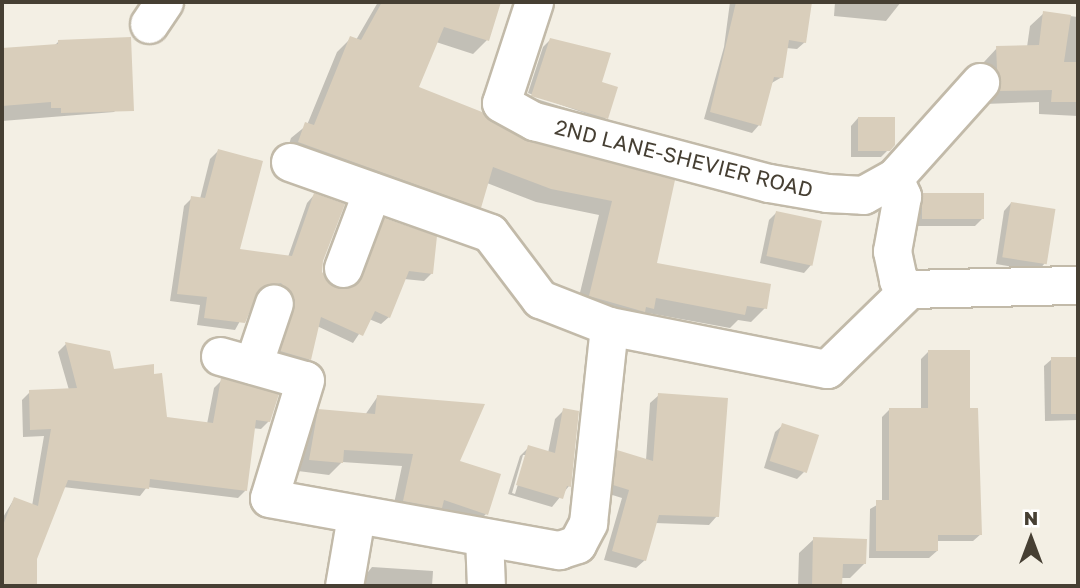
<!DOCTYPE html>
<style>
body{margin:0}
#map{position:relative;width:1080px;height:588px;overflow:hidden;background:#f3efe4;font-family:"Golos Text",sans-serif}
div>[style]{position:absolute}
.shadow>*{inset:0;background:#0003}
.building>*{inset:0;background:#d9cebb;transform-origin:0 0}
.roads{filter:drop-shadow(2px 0 #c2baa9) drop-shadow(-2px 0 #c2baa9) drop-shadow(0 2px #c2baa9) drop-shadow(0 -2px #c2baa9)}
.street>*{height:37px;margin:-18.5px;padding:0 18.5px;transform-origin:18.5px;border-radius:18.5px;background:#fff}
span{translate:-50% -50%;white-space:nowrap;text-align:center;line-height:1.15;-webkit-text-stroke:5px #fff;paint-order:stroke}
.street-label{font-size:21px;color:#463f33}
.frame{position:absolute;inset:0;border:4px solid #463f33;pointer-events:none}
.north{position:absolute;left:996px;top:504px;width:70px;height:70px;-webkit-text-stroke:5px #fff;paint-order:stroke;rotate:0deg;font-size:19px;font-weight:700;line-height:28px;text-align:center;color:#463f33}
.north::after{content:'';display:block;margin:auto;width:24px;height:32px;background:#463f33;clip-path:polygon(50% 0,100% 100%,50% 72%,0 100%)}
</style>
<div id="map">
<div class="shadow">
<i style="clip-path:polygon(378px 2px,499px 2px,487px 40px,473px 54px,436px 42px,417px 88px,528px 143px,673px 181px,655px 265px,765px 308px,751px 322px,738px 320px,730px 328px,648px 313px,638px 322px,576px 309px,599px 215px,536px 202px,487px 183px,480px 207px,466px 221px,285px 156px,291px 138px,307px 125px,337px 52px,351px 38px,356px 40px)"></i>
<i style="clip-path:polygon(730px 2px,811px 2px,805px 42px,797px 49px,786px 48px,782px 77px,770px 84px,759px 125px,752px 133px,704px 119px,724px 47px)"></i>
<i style="clip-path:polygon(835px 2px,901px 2px,886px 21px,834px 16px)"></i>
<i style="clip-path:polygon(1044px 13px,1078px 17px,1078px 116px,1039px 114px,1039px 102px,985px 104px,984px 62px,997px 48px,1027px 47px,1030px 26px)"></i>
<i style="clip-path:polygon(550px 40px,600px 83px,606px 118px,604px 120px,528px 93px,543px 47px)"></i>
<i style="clip-path:polygon(59px 41px,131px 95px,114px 112px,2px 121px,2px 50px,54px 46px)"></i>
<i style="clip-path:polygon(527px 96px,604px 120px,599px 125px,525px 103px)"></i>
<i style="clip-path:polygon(858px 118px,894px 144px,881px 157px,851px 157px,851px 126px)"></i>
<i style="clip-path:polygon(218px 151px,237px 250px,288px 257px,307px 203px,314px 195px,321px 273px,334px 289px,348px 290px,356px 284px,377px 228px,385px 220px,432px 273px,424px 281px,404px 279px,389px 317px,381px 324px,369px 319px,353px 343px,317px 326px,310px 359px,302px 367px,273px 359px,273px 290px,255px 294px,235px 330px,197px 325px,200px 305px,170px 301px,184px 206px,192px 198px,200px 199px,210px 159px)"></i>
<i style="clip-path:polygon(923px 195px,982px 219px,975px 226px,913px 226px,915px 202px)"></i>
<i style="clip-path:polygon(1011px 203px,1045px 263px,1038px 271px,996px 264px,1004px 211px)"></i>
<i style="clip-path:polygon(776px 213px,811px 265px,804px 273px,760px 263px,769px 220px)"></i>
<i style="clip-path:polygon(66px 344px,113px 371px,165px 419px,207px 424px,214px 388px,222px 380px,269px 421px,261px 429px,253px 428px,246px 490px,238px 498px,147px 487px,140px 496px,63px 487px,35px 558px,35px 586px,2px 586px,2px 519px,14px 499px,32px 506px,44px 436px,23px 437px,22px 400px,30px 392px,69px 390px,58px 352px)"></i>
<i style="clip-path:polygon(928px 352px,968px 410px,981px 534px,973px 541px,937px 541px,937px 551px,929px 558px,869px 558px,870px 509px,882px 502px,882px 417px,889px 410px,921px 410px,921px 359px)"></i>
<i style="clip-path:polygon(1078px 358px,1078px 420px,1045px 421px,1044px 366px,1052px 359px)"></i>
<i style="clip-path:polygon(659px 395px,717px 516px,709px 525px,655px 523px,645px 560px,636px 568px,604px 560px,622px 498px,606px 493px,609px 460px,617px 452px,646px 460px,650px 403px)"></i>
<i style="clip-path:polygon(378px 396px,457px 462px,486px 514px,474px 526px,392px 513px,402px 466px,342px 462px,329px 475px,298px 471px,306px 423px,319px 411px,365px 415px)"></i>
<i style="clip-path:polygon(evenodd,564px 410px,569px 486px,552px 507px,508px 494px,520px 456px,529px 447px,548px 453px,555px 419px,564px 410px,523px 455px,527px 455px,515px 494px,512px 493px,523px 455px)"></i>
<i style="clip-path:polygon(783px 425px,804px 472px,797px 479px,764px 468px,775px 432px)"></i>
<i style="clip-path:polygon(814px 539px,865px 563px,850px 578px,841px 578px,841px 586px,798px 586px,799px 553px)"></i>
<i style="clip-path:polygon(372px 567px,433px 571px,432px 586px,357px 586px)"></i>
<i style="clip-path:polygon(232px 584px,260px 586px,230px 586px)"></i>
</div>
<div class="building">
<i style="clip-path:polygon(382px 2px,501px 2px,489px 41px,444px 27px,419px 87px,482px 112px,491px 121px,528px 141px,675px 180px,657px 263px,771px 284px,767px 309px,747px 306px,745px 315px,656px 298px,654px 309px,646px 307px,645px 312px,589px 296px,612px 201px,551px 189px,493px 167px,481px 208px,298px 142px,305px 122px,314px 125px,350px 36px,361px 40px)"></i>
<i style="clip-path:polygon(736px 2px,812px 2px,806px 43px,789px 40px,783px 78px,774px 77px,761px 126px,710px 112px)"></i>
<i style="clip-path:polygon(1043px 11px,1071px 15px,1064px 62px,1078px 62px,1078px 102px,1051px 102px,1052px 90px,998px 91px,996px 46px,1039px 45px)"></i>
<i style="clip-path:polygon(131px 37px,134px 111px,61px 113px,61px 108px,51px 108px,51px 102px,2px 106px,2px 48px,58px 44px,58px 40px)"></i>
<i style="clip-path:polygon(550px 38px,611px 53px,602px 82px,618px 87px,608px 119px,531px 96px)"></i>
<i style="clip-path:polygon(858px 117px,895px 117px,895px 145px,890px 151px,858px 151px)"></i>
<i style="clip-path:polygon(218px 149px,263px 161px,240px 249px,292px 256px,314px 193px,345px 204px,323px 261px,322px 272px,335px 287px,347px 289px,362px 276px,384px 218px,437px 236px,433px 274px,409px 271px,390px 318px,375px 311px,363px 336px,321px 317px,311px 360px,280px 351px,295px 300px,281px 283px,260px 288px,245px 323px,204px 318px,207px 297px,177px 294px,191px 196px,205px 198px)"></i>
<i style="left:922px;top:193px;width:62px;height:26px"></i>
<i style="left:1011px;top:202px;width:45px;height:56px;rotate:9deg"></i>
<i style="left:776px;top:211px;width:47px;height:46px;rotate:12deg"></i>
<i style="clip-path:polygon(65px 342px,110px 351px,114px 369px,154px 364px,154px 374px,162px 373px,167px 417px,213px 423px,221px 378px,279px 394px,270px 422px,256px 420px,247px 491px,150px 479px,149px 489px,68px 480px,37px 559px,37px 586px,2px 586px,2px 528px,14px 497px,38px 506px,51px 429px,30px 430px,29px 390px,77px 388px)"></i>
<i style="clip-path:polygon(928px 350px,970px 350px,970px 408px,978px 408px,982px 535px,938px 535px,938px 551px,876px 551px,876px 500px,889px 500px,889px 408px,928px 408px)"></i>
<i style="left:1051px;top:357px;width:27px;height:57px"></i>
<i style="clip-path:polygon(658px 393px,728px 398px,719px 517px,659px 515px,646px 561px,612px 551px,629px 490px,613px 485px,617px 450px,653px 461px)"></i>
<i style="clip-path:polygon(377px 395px,485px 404px,460px 461px,501px 474px,488px 515px,444px 500px,442px 508px,403px 501px,413px 454px,344px 450px,343px 463px,309px 460px,318px 409px,375px 414px)"></i>
<i style="clip-path:polygon(563px 408px,579px 411px,571px 487px,567px 486px,563px 499px,516px 485px,528px 445px,555px 453px)"></i>
<i style="left:782px;top:423px;width:39px;height:40px;rotate:18deg"></i>
<i style="clip-path:polygon(813px 537px,867px 539px,866px 564px,843px 564px,842px 586px,812px 586px)"></i>
</div>
<div class="roads">
<div class="street">
<i style="left:534px;top:2px;width:106px;rotate:108.1deg"></i>
<i style="left:501px;top:103px;width:38px;rotate:29deg"></i>
<i style="left:534px;top:121px;width:243px;rotate:14.8deg"></i>
<i style="left:769px;top:183px;width:59px;rotate:9.8deg"></i>
<i style="left:827px;top:193px;width:36px;rotate:3deg"></i>
<i style="left:863px;top:195px;width:35px;rotate:-29deg"></i>
<i style="left:894px;top:178px;width:20px;rotate:66deg"></i>
<i style="left:902px;top:196px;width:56px;rotate:100.3deg"></i>
<i style="left:892px;top:251px;width:30px;rotate:78deg"></i>
<i style="left:898px;top:280px;width:14px;rotate:39deg"></i>
<i style="left:909px;top:289px;width:169px;rotate:-1.4deg"></i>
<i style="left:149px;top:24px;width:27px;rotate:-56deg"></i>
<i style="left:290px;top:162px;width:212px;rotate:19.5deg"></i>
<i style="left:490px;top:233px;width:83px;rotate:52.9deg"></i>
<i style="left:540px;top:299px;width:74px;rotate:21.4deg"></i>
<i style="left:609px;top:326px;width:222px;rotate:11.2deg"></i>
<i style="left:827px;top:369px;width:115px;rotate:-44.3deg"></i>
<i style="left:894px;top:178px;width:129px;rotate:-48.1deg"></i>
<i style="left:343px;top:268px;width:82px;rotate:-69.4deg"></i>
<i style="left:220px;top:356px;width:88px;rotate:15.8deg"></i>
<i style="left:305px;top:380px;width:123px;rotate:107deg"></i>
<i style="left:269px;top:498px;width:295px;rotate:10.2deg"></i>
<i style="left:559px;top:550px;width:19px;rotate:-18deg"></i>
<i style="left:577px;top:544px;width:24px;rotate:-62deg"></i>
<i style="left:588px;top:523px;width:198px;rotate:-83.9deg"></i>
<i style="left:253px;top:365px;width:65px;rotate:-71.3deg"></i>
<i style="left:484px;top:537px;width:49px;rotate:87.7deg"></i>
<i style="left:344px;top:586px;width:71px;rotate:-80.3deg"></i>
</div>
</div>
<div class="street-label">
<span style="left:684px;top:158px;rotate:14deg">2ND LANE-SHEVIER ROAD</span>
</div>
<div class="frame"></div>
<div class="north">N</div>
</div>
